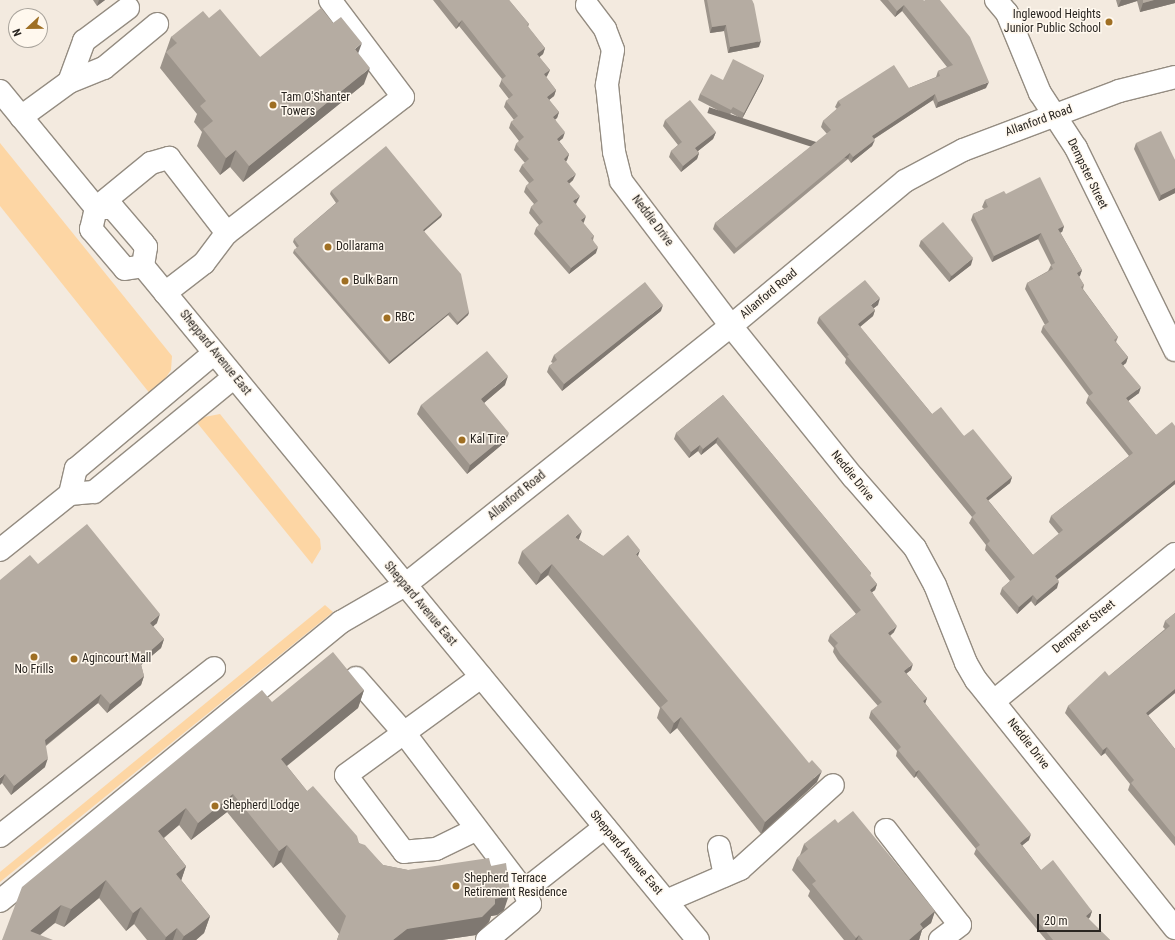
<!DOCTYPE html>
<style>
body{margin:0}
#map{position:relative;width:1175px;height:940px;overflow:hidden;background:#f3eadf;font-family:"Roboto Condensed",sans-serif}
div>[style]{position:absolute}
.green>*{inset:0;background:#fdd6a4}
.roads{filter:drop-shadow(1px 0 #948c81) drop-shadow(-1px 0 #948c81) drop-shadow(0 1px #948c81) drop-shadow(0 -1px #948c81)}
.minor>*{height:22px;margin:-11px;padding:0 11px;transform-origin:11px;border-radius:11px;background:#fff}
.major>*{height:22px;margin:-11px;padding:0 11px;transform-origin:11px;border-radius:11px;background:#fff}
.wall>*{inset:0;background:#9c948b}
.shaded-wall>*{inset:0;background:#7f7871;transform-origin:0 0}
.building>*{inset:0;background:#b5aca2;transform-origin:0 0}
.dots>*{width:11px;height:11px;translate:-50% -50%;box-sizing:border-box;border:2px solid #fff8ee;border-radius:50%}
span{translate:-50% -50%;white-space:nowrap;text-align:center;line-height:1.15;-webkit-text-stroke:3px #fff8ee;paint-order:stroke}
.poi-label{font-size:12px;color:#292521}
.right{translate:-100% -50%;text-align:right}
.left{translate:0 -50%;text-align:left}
.street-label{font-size:12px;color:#292521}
.north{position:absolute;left:8px;top:8px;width:40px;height:40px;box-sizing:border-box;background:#fff8ee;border:1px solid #a9a49c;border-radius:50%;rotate:248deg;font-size:11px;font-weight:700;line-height:16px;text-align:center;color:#292521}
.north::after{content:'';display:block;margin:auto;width:14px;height:18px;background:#9f6f23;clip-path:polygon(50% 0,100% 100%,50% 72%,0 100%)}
.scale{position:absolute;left:1037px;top:914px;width:64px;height:18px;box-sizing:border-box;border:2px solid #292521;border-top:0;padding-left:5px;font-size:12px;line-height:14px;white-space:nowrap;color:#292521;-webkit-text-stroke:3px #fff8ee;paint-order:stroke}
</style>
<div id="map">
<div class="green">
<i style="clip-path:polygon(0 143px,172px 356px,171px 370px,160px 386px,151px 395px,0 206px)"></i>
<i style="clip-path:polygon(220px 414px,320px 539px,321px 549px,312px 564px,194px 419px)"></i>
<i style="clip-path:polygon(325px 605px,333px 612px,0 882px,0 872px)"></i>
</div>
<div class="roads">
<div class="minor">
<i style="left:996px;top:0;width:17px;rotate:50deg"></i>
<i style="left:1007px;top:13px;width:87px;rotate:67.6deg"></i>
<i style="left:1040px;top:93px;width:66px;rotate:56.8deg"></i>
<i style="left:1076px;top:148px;width:225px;rotate:63.9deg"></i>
<i style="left:587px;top:5px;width:30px;rotate:53deg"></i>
<i style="left:605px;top:29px;width:22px;rotate:69deg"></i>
<i style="left:613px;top:50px;width:36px;rotate:100deg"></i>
<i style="left:607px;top:85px;width:67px;rotate:84deg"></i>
<i style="left:614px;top:152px;width:30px;rotate:76deg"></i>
<i style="left:621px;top:181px;width:182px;rotate:52.8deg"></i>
<i style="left:731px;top:326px;width:194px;rotate:51.1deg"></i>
<i style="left:853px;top:477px;width:94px;rotate:48.9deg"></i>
<i style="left:915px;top:548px;width:42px;rotate:61.6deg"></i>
<i style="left:935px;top:585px;width:84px;rotate:68.3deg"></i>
<i style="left:966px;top:663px;width:20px;rotate:60deg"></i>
<i style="left:976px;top:680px;width:318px;rotate:51.3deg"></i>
<i style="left:69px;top:82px;width:44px;rotate:-69.9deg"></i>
<i style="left:84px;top:41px;width:55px;rotate:-36.9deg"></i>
<i style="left:21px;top:117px;width:59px;rotate:-36.1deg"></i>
<i style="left:69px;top:82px;width:38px;rotate:-22deg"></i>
<i style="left:104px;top:68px;width:69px;rotate:-39.7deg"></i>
<i style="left:96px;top:208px;width:71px;rotate:-39.3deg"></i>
<i style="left:151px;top:163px;width:19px;rotate:-16deg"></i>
<i style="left:169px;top:158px;width:95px;rotate:52.3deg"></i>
<i style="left:165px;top:293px;width:49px;rotate:-37.6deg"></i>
<i style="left:204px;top:263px;width:38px;rotate:-53deg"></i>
<i style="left:227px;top:233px;width:222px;rotate:-37.7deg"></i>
<i style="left:403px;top:97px;width:121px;rotate:-127deg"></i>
<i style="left:70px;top:494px;width:26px;rotate:-77deg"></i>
<i style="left:76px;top:469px;width:180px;rotate:-40deg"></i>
<i style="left:0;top:550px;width:90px;rotate:-38.7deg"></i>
<i style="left:70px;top:494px;width:24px;rotate:-5deg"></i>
<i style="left:94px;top:492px;width:181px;rotate:-39.4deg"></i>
<i style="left:356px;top:678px;width:74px;rotate:48.8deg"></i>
<i style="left:405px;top:734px;width:197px;rotate:52.8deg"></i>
<i style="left:994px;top:701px;width:233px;rotate:-39.1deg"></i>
<i style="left:475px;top:830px;width:43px;rotate:154deg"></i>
<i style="left:436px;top:849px;width:32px;rotate:175deg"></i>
<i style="left:404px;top:852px;width:96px;rotate:-127deg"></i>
<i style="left:346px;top:775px;width:167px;rotate:-36deg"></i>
<i style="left:886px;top:830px;width:120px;rotate:52.1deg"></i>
<i style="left:960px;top:925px;width:25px;rotate:143deg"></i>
<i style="left:0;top:836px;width:272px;rotate:-38.1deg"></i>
<i style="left:719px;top:847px;width:29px;rotate:78deg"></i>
<i style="left:0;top:901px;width:441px;rotate:-39.3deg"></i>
<i style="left:341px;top:622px;width:74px;rotate:-30deg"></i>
<i style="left:405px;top:585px;width:416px;rotate:-38.5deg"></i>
<i style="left:731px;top:326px;width:226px;rotate:-39.8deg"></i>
<i style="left:905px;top:181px;width:66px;rotate:-28.1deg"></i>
<i style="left:963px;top:150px;width:167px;rotate:-20.7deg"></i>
<i style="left:1119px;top:91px;width:58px;rotate:-14deg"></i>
<i style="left:666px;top:901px;width:81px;rotate:-23.4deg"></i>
<i style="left:740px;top:869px;width:125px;rotate:-42.1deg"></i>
<i style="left:487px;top:940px;width:56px;rotate:-39.9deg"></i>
<i style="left:530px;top:904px;width:14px;rotate:-115deg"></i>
<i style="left:524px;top:891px;width:103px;rotate:-38.3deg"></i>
</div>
<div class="major">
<i style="left:0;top:91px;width:151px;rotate:50.6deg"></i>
<i style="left:96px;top:208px;width:17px"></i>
<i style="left:113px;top:208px;width:46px;rotate:49.4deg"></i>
<i style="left:143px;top:243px;width:5px;rotate:53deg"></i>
<i style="left:146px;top:247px;width:19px;rotate:99deg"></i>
<i style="left:143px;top:266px;width:873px;rotate:50.53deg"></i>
<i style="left:96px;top:208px;width:22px;rotate:103deg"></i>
<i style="left:91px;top:229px;width:52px;rotate:49.6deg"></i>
<i style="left:125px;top:269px;width:18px;rotate:-9deg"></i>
</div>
</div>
<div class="wall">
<i style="clip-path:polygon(93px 0,105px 0,97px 6px)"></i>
<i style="clip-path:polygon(433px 0,509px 0,529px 24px,528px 27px,545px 48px,543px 54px,539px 57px,550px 70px,547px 76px,546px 77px,556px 90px,554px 96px,549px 100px,559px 112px,557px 118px,555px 119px,563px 138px,559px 141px,569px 154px,567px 160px,566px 162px,573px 180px,569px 184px,577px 202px,576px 204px,584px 222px,583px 223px,594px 236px,593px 240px,596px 253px,569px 274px,534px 234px,536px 228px,539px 225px,529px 213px,531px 207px,534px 204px,524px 192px,526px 186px,529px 183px,519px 171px,522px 165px,525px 163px,514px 150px,516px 144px,519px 141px,509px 128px,511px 122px,514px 120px,504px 107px,506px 101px,509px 99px,499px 86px,502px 79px,459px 26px,456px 29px)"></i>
<i style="clip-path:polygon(704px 0,752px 0,759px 47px,728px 53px,724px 31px,710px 33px)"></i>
<i style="clip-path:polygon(880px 0,923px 0,986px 88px,936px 108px,933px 100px,874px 139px,872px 146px,851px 163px,848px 159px,734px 254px,713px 229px,715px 223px,827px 134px,821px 127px,823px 121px,837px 109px,835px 107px,838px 101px,909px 88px,936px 77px,938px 71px,947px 67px,902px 11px,895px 17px)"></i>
<i style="clip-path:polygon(1116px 0,1175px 0,1175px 3px,1140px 12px,1137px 1px,1118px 7px)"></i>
<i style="clip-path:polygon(209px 18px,260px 57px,358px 53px,364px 84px,243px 182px,230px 167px,220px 175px,197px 146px,202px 132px,194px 122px,197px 114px,160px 68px,171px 37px)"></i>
<i style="clip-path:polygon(764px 75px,762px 81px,742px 119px,731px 113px,729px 116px,698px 100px,700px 94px,723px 80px)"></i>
<i style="clip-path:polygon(665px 120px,716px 132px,713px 139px,698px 151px,699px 153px,697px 159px,681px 172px,669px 157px,671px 151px,678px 145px,663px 126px)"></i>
<i style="clip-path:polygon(1136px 143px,1175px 160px,1175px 193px,1159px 201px,1134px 149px)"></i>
<i style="clip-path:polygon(331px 191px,442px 214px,441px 217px,424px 231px,469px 312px,468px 315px,457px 325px,448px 315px,389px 364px,293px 253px,294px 250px,297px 248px,293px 242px,294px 239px,336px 203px,330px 194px)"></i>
<i style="clip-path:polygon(1006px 194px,1064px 226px,1062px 232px,1060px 232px,1082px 270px,1079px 277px,1084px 285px,1083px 289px,1118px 337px,1116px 342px,1128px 357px,1126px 363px,1123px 365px,1139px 393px,1128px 401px,1156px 435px,1175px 426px,1175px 484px,1057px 579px,1057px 588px,1035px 606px,1031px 601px,1017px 614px,1000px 594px,1002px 588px,1010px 581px,985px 550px,986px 545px,969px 523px,972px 517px,845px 363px,846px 359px,817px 323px,819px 317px,878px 305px,873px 308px,875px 310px,873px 316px,860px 327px,932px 414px,964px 436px,1012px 477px,1010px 483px,988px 500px,1033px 555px,1059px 534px,1049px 522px,1051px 516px,1129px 456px,1086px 403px,1088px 397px,1089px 396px,1041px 332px,1043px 326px,1045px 325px,1025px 289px,1027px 283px,1048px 271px,1051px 265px,1038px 239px,992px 262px,971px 220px,973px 214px,984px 209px,982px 207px,985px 200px)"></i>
<i style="clip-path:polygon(921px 240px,971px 265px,949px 282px,919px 246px)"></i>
<i style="clip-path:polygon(661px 311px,562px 391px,547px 372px,549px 366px,553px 363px,551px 362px,554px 355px)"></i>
<i style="clip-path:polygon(505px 385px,484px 403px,505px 442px,467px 474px,417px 414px,421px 405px)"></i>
<i style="clip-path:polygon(723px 395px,871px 573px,870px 576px,877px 584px,875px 590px,872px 592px,894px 632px,890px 636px,911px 670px,906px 673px,927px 698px,925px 703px,1029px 840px,1022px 845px,1041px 870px,1092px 911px,1090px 917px,1088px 919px,1110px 940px,1046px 940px,974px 854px,976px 849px,916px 776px,914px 778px,896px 756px,897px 751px,869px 718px,871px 711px,878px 706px,838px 660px,833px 652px,834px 648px,828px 641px,830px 635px,856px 614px,716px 443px,701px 455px,698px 451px,689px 458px,674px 439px,676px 433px)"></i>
<i style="clip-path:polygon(579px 540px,603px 556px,638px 556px,817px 782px,761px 834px,677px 728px,670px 734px,657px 718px,660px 708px,548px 575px,536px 585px,518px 563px,522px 551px)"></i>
<i style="clip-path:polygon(38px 564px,157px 623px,153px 626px,164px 639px,161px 648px,141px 665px,144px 676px,141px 685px,107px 713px,98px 703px,46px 746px,45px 767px,11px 795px,2px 783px)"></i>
<i style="clip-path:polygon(1175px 613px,1175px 693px,1148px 715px,1175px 749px,1175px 846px,1128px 790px,1130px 784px,1105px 753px,1101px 756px,1065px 713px,1068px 706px,1109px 676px,1165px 629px,1163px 627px,1165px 621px)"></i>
<i style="clip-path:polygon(364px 690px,358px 708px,287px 766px,307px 791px,359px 843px,383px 865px,408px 870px,491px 866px,504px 910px,497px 915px,491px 916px,489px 922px,476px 935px,442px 940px,337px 940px,339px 934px,281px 862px,273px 868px,227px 812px,191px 840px,179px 825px,164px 838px,186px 866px,181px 880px,210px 916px,204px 933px,196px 940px,147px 940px,134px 924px,126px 931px,99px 898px,64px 927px,55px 923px,2px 940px,272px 702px)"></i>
<i style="clip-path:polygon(838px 823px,935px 911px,931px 923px,922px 930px,919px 940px,844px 940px,808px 896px,810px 891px,792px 870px,797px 858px,800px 855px,804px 844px)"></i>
</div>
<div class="shaded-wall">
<i style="clip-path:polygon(99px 0,105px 0,97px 6px)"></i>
<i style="clip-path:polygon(1121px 0,1138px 0,1137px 1px,1118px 7px)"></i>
<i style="clip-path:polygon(1154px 0,1175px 0,1175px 3px,1140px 12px,1143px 3px)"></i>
<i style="clip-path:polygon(904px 5px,902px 11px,895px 17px,897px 11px)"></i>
<i style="clip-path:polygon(462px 20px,459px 26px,456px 29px,459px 23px)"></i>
<i style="clip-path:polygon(726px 25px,724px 31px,710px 33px,712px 27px)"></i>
<i style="clip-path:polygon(761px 41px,759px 47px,728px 53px,730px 47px)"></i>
<i style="clip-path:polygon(362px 43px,356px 59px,355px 49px)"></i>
<i style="clip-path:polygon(545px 48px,543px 54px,535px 61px,537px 54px)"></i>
<i style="clip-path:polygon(370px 68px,364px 84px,243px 182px,249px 166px)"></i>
<i style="clip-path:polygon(550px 70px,547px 76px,542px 81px,544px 74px)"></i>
<i style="clip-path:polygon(764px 75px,762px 81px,742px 119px,744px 113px)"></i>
<i style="clip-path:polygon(989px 82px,986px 88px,936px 108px,938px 102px)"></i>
<i style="clip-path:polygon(556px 90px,554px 96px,545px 103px,547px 97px)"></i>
<i style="clip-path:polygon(935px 94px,933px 100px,869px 142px,872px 136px)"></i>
<i style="clip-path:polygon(559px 112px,557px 118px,551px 123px,553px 117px)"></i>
<i style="clip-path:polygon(565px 132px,563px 138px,555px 145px,557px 139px)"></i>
<i style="clip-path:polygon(716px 132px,713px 139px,693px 155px,695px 148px)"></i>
<i style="clip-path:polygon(875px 140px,872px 146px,851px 163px,853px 157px)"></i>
<i style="clip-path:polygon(236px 150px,230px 167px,220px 175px,226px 158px)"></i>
<i style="clip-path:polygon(699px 153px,697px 159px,681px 172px,683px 166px)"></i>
<i style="left:850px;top:153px;width:6px;height:148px;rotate:108deg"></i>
<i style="clip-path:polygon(569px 154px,567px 160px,561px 166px,564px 159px)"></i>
<i style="clip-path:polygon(576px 174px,573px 180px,565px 187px,567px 181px)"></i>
<i style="clip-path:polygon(1175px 188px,1175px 193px,1159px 201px,1161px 195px)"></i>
<i style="clip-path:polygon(580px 196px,577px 202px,571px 207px,573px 201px)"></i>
<i style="clip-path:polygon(442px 214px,441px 217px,422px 233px,423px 230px)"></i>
<i style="clip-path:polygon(586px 216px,584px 222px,579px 227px,581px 220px)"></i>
<i style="clip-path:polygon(1064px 226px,1062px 232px,1055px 235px,1058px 229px)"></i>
<i style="clip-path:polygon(1041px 233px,1038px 239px,992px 262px,994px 256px)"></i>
<i style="clip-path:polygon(598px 247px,596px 253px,569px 274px,571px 268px)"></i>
<i style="clip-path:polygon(973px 258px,971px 265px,949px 282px,951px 276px)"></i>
<i style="clip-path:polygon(1082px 270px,1080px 276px,1075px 279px,1077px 273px)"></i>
<i style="clip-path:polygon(880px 298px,878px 305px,869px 312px,871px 305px)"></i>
<i style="clip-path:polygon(663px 305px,661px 311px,562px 391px,564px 384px)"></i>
<i style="clip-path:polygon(875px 310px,873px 316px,856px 330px,858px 324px)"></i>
<i style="clip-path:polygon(450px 312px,448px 315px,389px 364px,390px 361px)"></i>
<i style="clip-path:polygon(469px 312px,468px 315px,457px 325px,458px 322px)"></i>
<i style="clip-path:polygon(1128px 357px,1126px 363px,1119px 369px,1121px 363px)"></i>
<i style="clip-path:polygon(508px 376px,505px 385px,478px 408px,481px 399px)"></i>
<i style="clip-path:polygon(1141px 387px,1139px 393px,1124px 404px,1126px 398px)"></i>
<i style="clip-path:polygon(509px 433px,505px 442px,467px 474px,470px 465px)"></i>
<i style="clip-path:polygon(718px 437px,716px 443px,701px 455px,703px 449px)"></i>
<i style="clip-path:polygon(700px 445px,698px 451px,689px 458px,691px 452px)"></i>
<i style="clip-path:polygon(1012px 477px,1010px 483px,984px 504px,986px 498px)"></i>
<i style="clip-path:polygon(1175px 480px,1175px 484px,1053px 583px,1055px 576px)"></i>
<i style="clip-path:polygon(582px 531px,578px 542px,575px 537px)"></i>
<i style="clip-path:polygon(640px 550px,636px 562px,636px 554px)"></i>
<i style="clip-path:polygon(552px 564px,548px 575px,536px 585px,541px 574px)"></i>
<i style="clip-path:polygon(1059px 581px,1057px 588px,1035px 606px,1037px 600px)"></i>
<i style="clip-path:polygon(877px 584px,875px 590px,867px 596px,870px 590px)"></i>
<i style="clip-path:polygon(1033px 595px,1031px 601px,1017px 614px,1019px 607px)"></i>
<i style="clip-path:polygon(160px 614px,157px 623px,147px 632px,150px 623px)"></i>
<i style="clip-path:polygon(897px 626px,894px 632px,886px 639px,888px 633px)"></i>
<i style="clip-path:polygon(164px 639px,161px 648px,136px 669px,140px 660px)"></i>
<i style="clip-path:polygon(913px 664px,911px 670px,902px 677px,904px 671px)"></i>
<i style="clip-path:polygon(144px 676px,141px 685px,107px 713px,110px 704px)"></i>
<i style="clip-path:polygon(1175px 689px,1175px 693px,1144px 719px,1146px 713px)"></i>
<i style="clip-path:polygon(364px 690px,358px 708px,274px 776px,281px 759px)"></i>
<i style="clip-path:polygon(101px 694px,98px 703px,41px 749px,45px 740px)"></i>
<i style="clip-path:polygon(927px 698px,925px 704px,923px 701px)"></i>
<i style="clip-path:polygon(681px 717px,677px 728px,670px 734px,674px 723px)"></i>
<i style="clip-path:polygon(1107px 747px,1105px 753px,1101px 756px,1103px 750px)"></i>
<i style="clip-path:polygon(48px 758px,45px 767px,11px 795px,14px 786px)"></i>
<i style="clip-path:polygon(919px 770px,916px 776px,914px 778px,916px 772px)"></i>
<i style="clip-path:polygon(822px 771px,817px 782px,761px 834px,765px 822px)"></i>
<i style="clip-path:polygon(5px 774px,2px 783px,0 785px,0 778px)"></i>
<i style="clip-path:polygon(233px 794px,227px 812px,191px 840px,198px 823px)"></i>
<i style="clip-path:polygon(186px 808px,179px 825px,151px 848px,158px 831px)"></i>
<i style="clip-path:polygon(1031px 834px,1029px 840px,1018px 849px,1020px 843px)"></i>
<i style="clip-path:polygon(287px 845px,281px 862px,273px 868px,279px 851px)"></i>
<i style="clip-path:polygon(186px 866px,180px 884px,176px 874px)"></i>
<i style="clip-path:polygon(106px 880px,99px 898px,64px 927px,71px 909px)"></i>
<i style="clip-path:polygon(510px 892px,504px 910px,497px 915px,491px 916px,489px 922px,476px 935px,442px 940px,393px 940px,407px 929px,495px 899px)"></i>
<i style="clip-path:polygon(61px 905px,55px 923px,34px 940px,30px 931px)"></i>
<i style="clip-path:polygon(141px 907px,134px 924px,126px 931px,133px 913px)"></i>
<i style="clip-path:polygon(935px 911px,931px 923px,922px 930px,919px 940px,909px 940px,920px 924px)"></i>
<i style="clip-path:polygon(1092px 911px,1090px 917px,1084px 923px,1086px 916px)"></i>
<i style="clip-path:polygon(210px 916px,204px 933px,196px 940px,182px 940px,184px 936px)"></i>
<i style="clip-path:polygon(177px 928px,173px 940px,165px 940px,166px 937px)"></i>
<i style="clip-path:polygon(859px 935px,857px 940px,855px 940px,856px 938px)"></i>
</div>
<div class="building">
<i style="clip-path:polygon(440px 0,509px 0,529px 24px,527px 25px,545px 48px,537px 54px,550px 70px,544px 74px,556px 90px,547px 97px,559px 112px,553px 117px,565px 132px,557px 139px,569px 154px,564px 159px,576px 174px,567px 181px,580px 196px,573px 201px,586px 216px,581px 220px,594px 236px,591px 238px,598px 247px,571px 268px,536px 228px,543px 222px,531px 207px,538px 201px,526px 186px,534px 180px,522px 165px,529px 159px,516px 144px,524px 137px,511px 122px,518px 116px,506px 101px,513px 95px,501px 80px,506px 76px,462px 20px,459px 23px)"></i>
<i style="clip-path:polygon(707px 0,752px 0,754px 4px,761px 41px,730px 47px,726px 25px,712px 27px)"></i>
<i style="clip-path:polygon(888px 0,923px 0,924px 1px,925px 0,940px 0,970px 37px,989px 82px,938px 102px,935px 94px,872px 136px,875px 140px,853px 157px,850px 153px,736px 248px,715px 223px,831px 130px,823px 121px,841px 105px,838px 101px,894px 65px,909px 88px,940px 76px,938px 71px,953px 65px,904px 5px,897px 11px)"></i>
<i style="clip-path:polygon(1143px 0,1154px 0,1143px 3px)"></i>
<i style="clip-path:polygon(321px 8px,333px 23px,341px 17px,362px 43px,355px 49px,370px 68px,249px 166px,236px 150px,226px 158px,203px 129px,213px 121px,200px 106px,206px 101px,166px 52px,177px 43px,171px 37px,203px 11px,209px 18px,220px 9px,260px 57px)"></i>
<i style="clip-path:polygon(733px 59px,764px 75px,744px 113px,733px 107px,731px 110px,700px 94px,711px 74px,723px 80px)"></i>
<i style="clip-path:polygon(690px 100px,716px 132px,695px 148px,699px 153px,683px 166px,671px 151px,682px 142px,665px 120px)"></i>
<i style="clip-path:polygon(1161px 131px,1175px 160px,1175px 188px,1161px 195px,1136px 143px)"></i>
<i style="clip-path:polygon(386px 146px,442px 214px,423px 230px,461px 274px,469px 312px,458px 322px,450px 312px,390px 361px,294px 250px,299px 246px,294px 239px,339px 201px,331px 191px)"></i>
<i style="clip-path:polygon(1040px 177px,1064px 226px,1058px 229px,1082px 270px,1077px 273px,1084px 285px,1081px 287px,1118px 337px,1114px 340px,1128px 357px,1121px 363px,1141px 387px,1126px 398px,1156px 435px,1172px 422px,1175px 426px,1175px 480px,1055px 576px,1059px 581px,1037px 600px,1033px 595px,1019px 607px,1002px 588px,1015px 577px,987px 544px,990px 541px,972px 517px,976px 513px,847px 356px,849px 355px,819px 317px,865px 280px,880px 298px,871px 305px,875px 310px,858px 324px,932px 414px,941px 407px,964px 436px,973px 429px,1012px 477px,986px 498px,1033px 555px,1063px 530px,1051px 516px,1133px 453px,1088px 397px,1093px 393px,1043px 326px,1049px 322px,1027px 283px,1053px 269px,1051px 265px,1055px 263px,1041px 233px,994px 256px,973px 214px,988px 207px,985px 200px,1004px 191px,1006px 194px)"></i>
<i style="left:943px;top:222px;width:47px;height:28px;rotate:50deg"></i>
<i style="clip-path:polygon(645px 282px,663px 305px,564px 384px,549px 366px,557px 360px,554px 355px)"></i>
<i style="clip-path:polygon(487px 351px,508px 376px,481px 399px,509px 433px,470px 465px,421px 405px)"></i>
<i style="clip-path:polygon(723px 395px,871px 573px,870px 575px,877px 584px,870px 590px,897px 626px,888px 633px,913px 664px,904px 671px,927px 698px,923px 701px,1031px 834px,1020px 843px,1041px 870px,1053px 860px,1092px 911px,1086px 916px,1110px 940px,1053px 940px,976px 848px,980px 845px,919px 770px,916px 772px,898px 750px,901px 747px,871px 711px,882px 702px,840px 654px,835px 646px,838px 643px,830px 635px,861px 610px,718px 437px,703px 449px,700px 445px,691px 452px,676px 433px)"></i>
<i style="clip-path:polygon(568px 514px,582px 531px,575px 537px,603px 556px,628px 535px,640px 550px,636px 554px,809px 763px,812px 760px,822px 771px,765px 822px,681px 717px,674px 723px,661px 707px,668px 701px,552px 564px,541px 574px,522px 551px)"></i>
<i style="clip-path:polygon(87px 524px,160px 614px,150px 623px,164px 639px,140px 660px,144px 676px,110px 704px,101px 694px,45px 740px,48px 758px,14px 786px,5px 774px,0 778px,0 580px,30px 555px,38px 564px)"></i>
<i style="clip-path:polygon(1175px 613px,1175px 689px,1146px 713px,1175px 749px,1175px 837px,1131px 783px,1134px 780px,1107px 747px,1103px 750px,1068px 706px,1105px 671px,1109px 676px,1170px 626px,1165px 621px)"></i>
<i style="clip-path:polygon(333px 652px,364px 690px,281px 759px,307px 791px,313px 786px,357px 836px,359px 843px,365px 845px,383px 865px,408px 870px,489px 858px,491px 866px,506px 863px,510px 892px,504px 897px,495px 899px,495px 904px,482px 917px,407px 929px,393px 940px,337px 940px,346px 916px,287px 845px,279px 851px,233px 794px,198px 823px,186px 808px,158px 831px,186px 866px,176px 874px,210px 916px,193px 930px,184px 936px,177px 928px,166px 937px,141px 907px,133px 913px,106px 880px,71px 909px,61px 905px,30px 931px,53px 940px,2px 940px,22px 887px,262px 690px,272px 702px)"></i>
<i style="clip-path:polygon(853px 811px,935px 911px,920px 924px,923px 928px,909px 940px,863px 940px,859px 935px,856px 938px,812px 884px,816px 881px,797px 858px,808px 849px,804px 844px,835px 819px,838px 823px)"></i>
</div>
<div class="dots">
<i style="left:1109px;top:22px;background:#9f6f23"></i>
<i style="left:273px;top:105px;background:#9f6f23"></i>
<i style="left:328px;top:247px;background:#9f6f23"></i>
<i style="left:345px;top:281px;background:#9f6f23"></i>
<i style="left:387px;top:318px;background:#9f6f23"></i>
<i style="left:462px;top:440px;background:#9f6f23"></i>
<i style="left:34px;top:657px;background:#9f6f23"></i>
<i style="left:74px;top:659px;background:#9f6f23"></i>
<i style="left:215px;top:806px;background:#9f6f23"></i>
<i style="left:456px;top:886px;background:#9f6f23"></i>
</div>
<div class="poi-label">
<span class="right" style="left:1101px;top:22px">Inglewood Heights<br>Junior Public School</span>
<span class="left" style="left:281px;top:105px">Tam O'Shanter<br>Towers</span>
<span class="left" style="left:336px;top:247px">Dollarama</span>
<span class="left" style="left:353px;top:281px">Bulk Barn</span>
<span class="left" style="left:395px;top:318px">RBC</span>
<span class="left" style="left:470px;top:440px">Kal Tire</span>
<span class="left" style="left:82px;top:659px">Agincourt Mall</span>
<span style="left:34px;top:670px">No Frills</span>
<span class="left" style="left:223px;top:806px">Shepherd Lodge</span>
<span class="left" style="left:464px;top:886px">Shepherd Terrace<br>Retirement Residence</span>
</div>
<div class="street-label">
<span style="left:1039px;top:121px;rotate:-20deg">Allanford Road</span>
<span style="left:1087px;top:174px;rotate:64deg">Dempster Street</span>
<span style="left:652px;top:221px;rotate:53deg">Neddie Drive</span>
<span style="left:769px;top:294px;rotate:-40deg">Allanford Road</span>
<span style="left:215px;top:353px;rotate:51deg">Sheppard Avenue East</span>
<span style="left:852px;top:476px;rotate:51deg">Neddie Drive</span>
<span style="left:517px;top:496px;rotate:-39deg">Allanford Road</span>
<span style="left:420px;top:604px;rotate:50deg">Sheppard Avenue East</span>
<span style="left:1084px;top:627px;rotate:-39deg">Dempster Street</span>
<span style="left:1028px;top:744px;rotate:52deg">Neddie Drive</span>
<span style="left:626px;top:853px;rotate:50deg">Sheppard Avenue East</span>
</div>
<div class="north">N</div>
<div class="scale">20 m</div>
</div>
